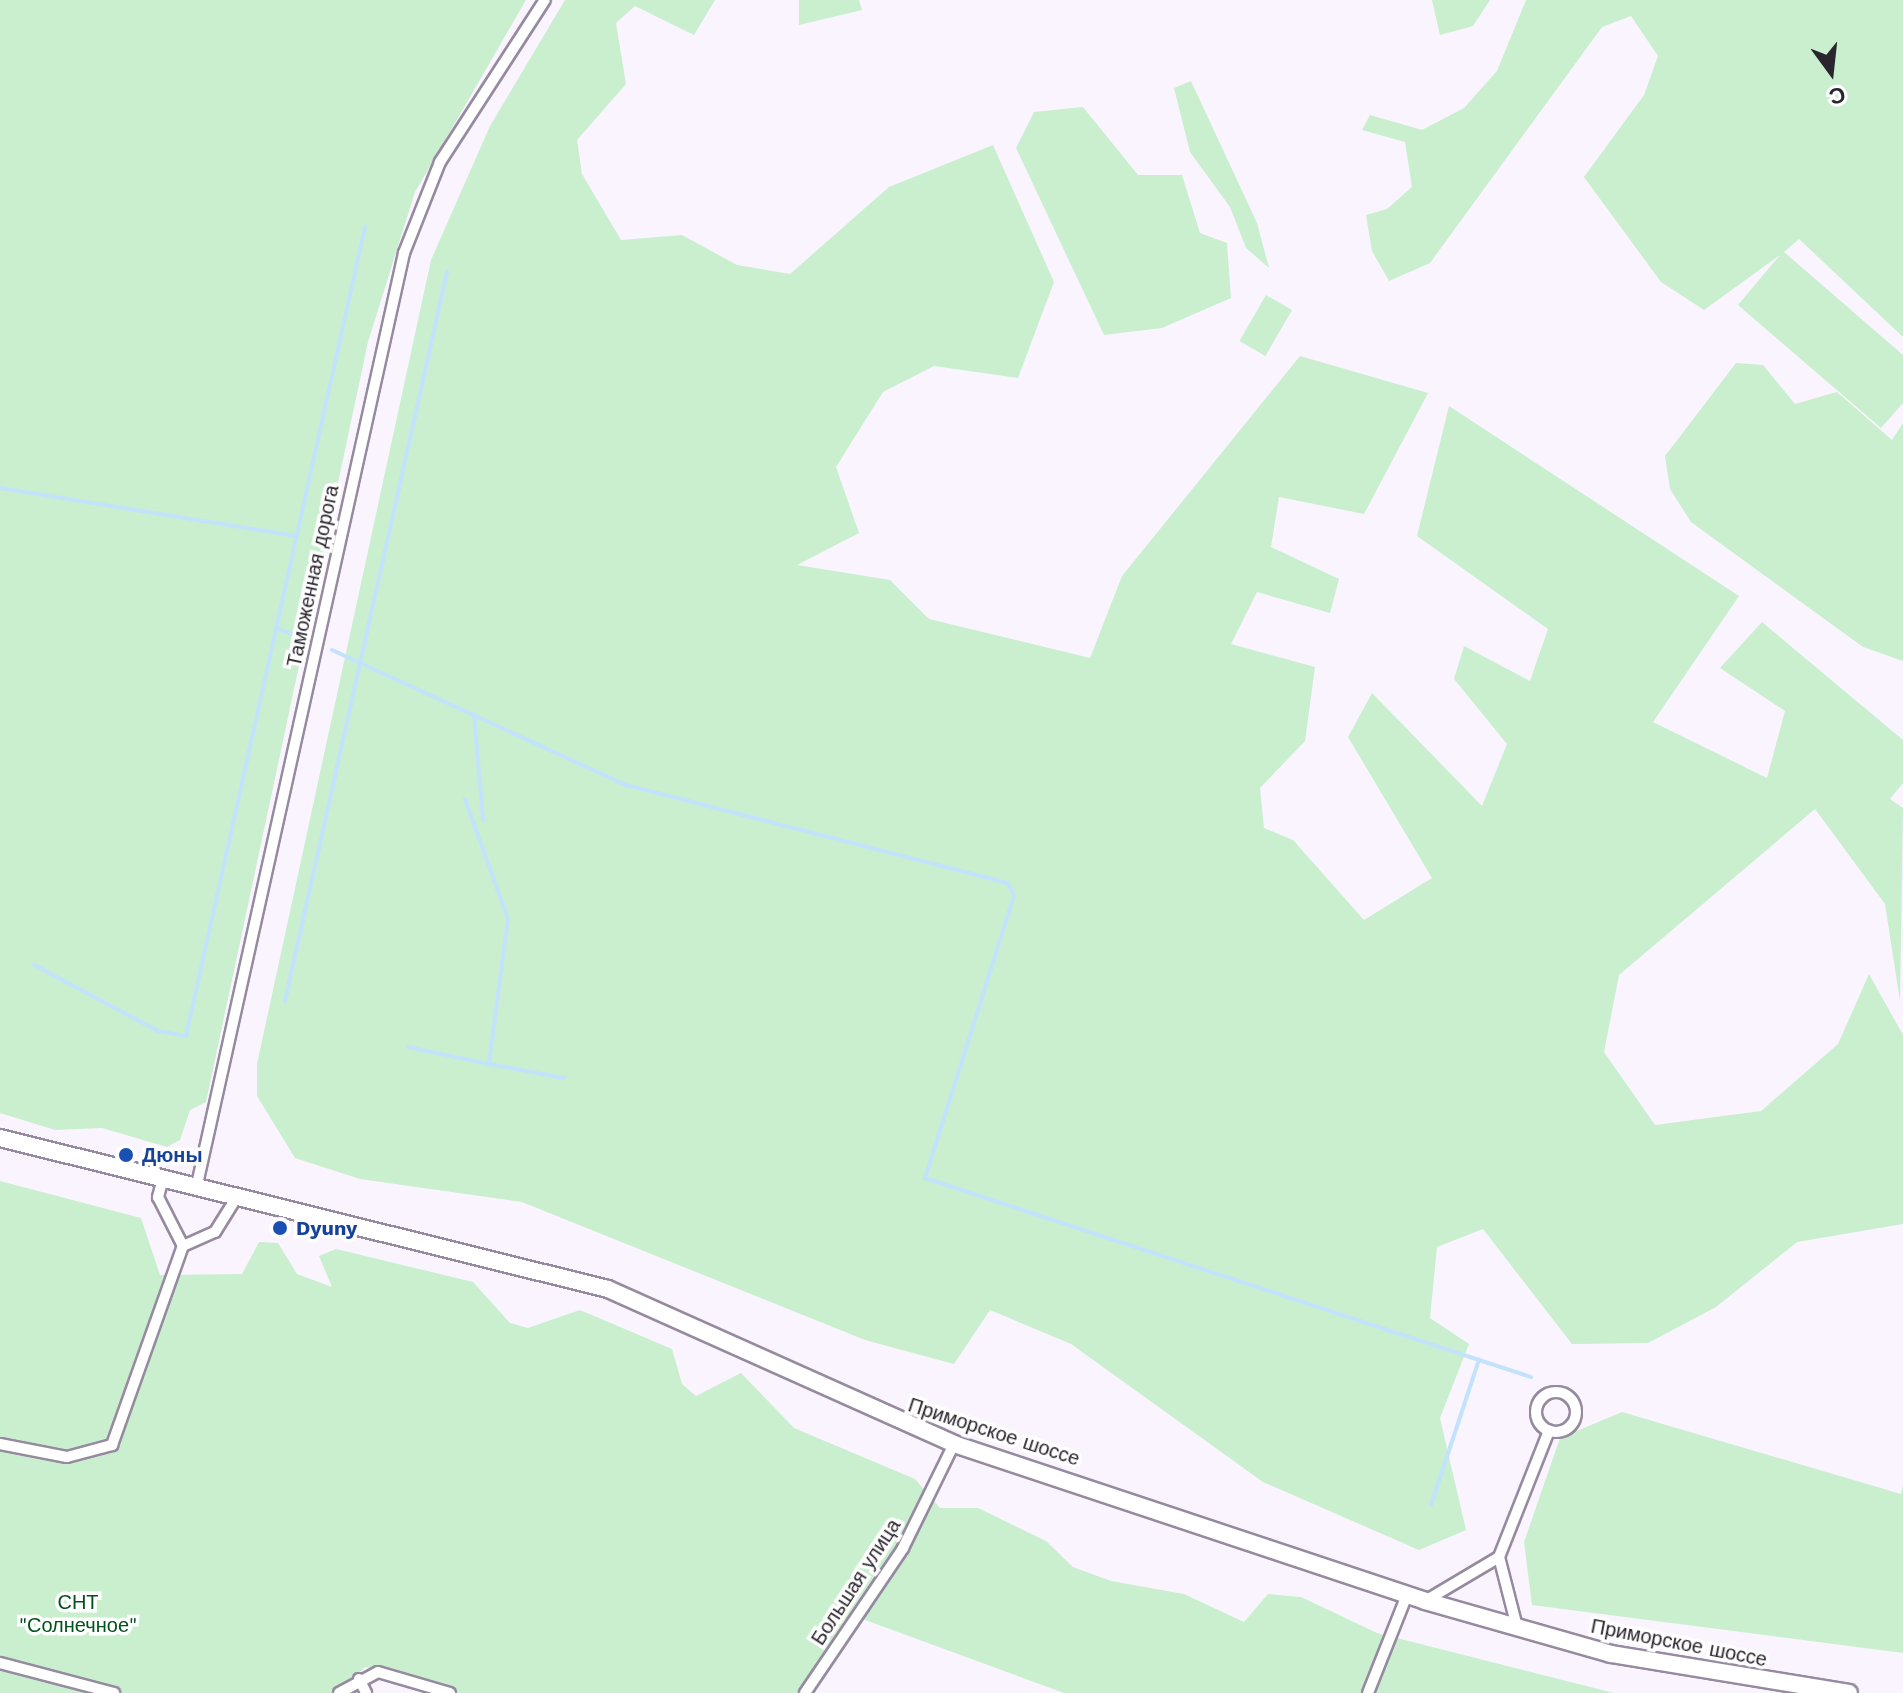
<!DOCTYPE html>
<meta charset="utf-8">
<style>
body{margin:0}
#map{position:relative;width:1903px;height:1693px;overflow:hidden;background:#faf4fe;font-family:"Work Sans",sans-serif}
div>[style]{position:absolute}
.green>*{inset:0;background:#c9efce;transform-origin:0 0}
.stream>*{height:4px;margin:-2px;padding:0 2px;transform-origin:2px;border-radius:2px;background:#c3e2fc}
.roads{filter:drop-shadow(2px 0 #968aa0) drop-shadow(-2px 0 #968aa0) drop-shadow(0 2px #968aa0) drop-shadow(0 -2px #968aa0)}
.minor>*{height:10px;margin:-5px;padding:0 5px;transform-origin:5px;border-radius:5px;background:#fff}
.minor>.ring{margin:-5px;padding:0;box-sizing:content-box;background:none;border:10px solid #fff;border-radius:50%}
.primary>*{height:16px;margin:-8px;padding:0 8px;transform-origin:8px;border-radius:8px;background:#fff}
.dots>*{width:22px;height:22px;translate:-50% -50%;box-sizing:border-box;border:4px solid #fff;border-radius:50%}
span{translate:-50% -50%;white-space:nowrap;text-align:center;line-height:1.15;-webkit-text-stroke:7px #fff;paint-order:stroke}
.street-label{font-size:20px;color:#2b262e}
.transit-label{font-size:20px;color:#164399;font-weight:700}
.left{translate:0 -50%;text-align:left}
.park-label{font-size:20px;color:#00511b}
.north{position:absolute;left:1791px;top:32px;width:80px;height:80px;-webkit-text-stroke:6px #fff;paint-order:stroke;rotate:165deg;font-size:22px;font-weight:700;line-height:32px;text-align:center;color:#2b262e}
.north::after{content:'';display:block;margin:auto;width:28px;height:36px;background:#2b262e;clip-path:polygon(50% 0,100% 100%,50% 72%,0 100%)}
</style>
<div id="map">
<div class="green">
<i style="clip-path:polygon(0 0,526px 0,415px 192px,368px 342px,206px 1102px,190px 1110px,180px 1140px,167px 1147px,102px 1128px,55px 1130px,0 1113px)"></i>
<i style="clip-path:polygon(565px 0,715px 0,694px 35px,635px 6px,616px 23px,626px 84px,577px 140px,582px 174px,621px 240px,682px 235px,737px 265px,790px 274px,889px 187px,993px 145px,1054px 282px,1018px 378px,934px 366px,883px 392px,836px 467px,859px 533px,797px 565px,890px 580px,929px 619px,1090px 658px,1122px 576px,1300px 356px,1428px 393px,1364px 514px,1279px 497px,1271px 547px,1339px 579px,1330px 613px,1257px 592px,1231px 644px,1315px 667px,1305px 741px,1260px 788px,1264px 828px,1293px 840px,1364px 920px,1432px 878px,1348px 737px,1372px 693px,1482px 806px,1507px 744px,1454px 679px,1464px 646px,1530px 681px,1548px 629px,1417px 536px,1449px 406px,1739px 596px,1653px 722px,1767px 778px,1785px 711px,1720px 668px,1762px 622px,1903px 740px,1903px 783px,1890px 799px,1903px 808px,1900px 1001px,1885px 904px,1815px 809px,1619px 975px,1604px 1052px,1655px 1125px,1761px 1111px,1838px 1044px,1869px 974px,1903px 1035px,1903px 1224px,1797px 1242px,1716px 1307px,1648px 1343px,1572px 1344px,1483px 1229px,1437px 1247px,1430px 1318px,1469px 1344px,1440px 1418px,1466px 1530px,1419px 1550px,1263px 1482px,1071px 1344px,990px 1310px,954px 1364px,865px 1340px,522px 1202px,360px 1179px,295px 1158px,257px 1096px,257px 1064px,431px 260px,490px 126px)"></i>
<i style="clip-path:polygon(799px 0,859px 0,862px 10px,799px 25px)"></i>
<i style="clip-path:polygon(1432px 0,1490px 0,1473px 26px,1440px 35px)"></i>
<i style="clip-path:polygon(1526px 0,1903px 0,1903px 337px,1799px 239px,1784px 252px,1903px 355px,1903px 403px,1881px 428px,1738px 305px,1780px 255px,1704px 310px,1661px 282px,1584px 177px,1644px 95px,1658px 56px,1631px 16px,1602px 27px,1430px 263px,1389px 281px,1372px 251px,1366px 215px,1387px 209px,1412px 187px,1405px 142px,1362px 130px,1370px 115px,1422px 130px,1464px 108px,1497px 71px)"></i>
<i style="clip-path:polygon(1191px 81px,1257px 223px,1269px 268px,1246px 248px,1230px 207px,1190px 152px,1174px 88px)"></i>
<i style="clip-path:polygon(1083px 107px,1138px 175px,1182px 175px,1200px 233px,1227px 243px,1231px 298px,1162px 328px,1104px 335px,1016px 148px,1034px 112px)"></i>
<i style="left:1266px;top:295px;width:30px;height:53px;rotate:30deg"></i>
<i style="clip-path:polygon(1736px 363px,1763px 365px,1795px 404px,1837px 392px,1892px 440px,1903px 423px,1903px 661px,1863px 647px,1691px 522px,1670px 489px,1665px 456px)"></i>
<i style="clip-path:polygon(0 1181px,141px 1218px,160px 1275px,242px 1274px,259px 1242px,278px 1243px,297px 1274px,332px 1287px,319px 1256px,336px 1249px,473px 1282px,510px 1323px,528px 1328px,580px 1310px,672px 1349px,682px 1384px,696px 1396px,741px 1373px,794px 1428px,915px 1479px,940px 1508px,978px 1508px,1046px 1541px,1073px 1567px,1111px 1581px,1184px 1594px,1244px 1622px,1268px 1594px,1301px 1597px,1377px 1633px,1614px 1693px,1064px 1693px,857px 1617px,805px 1693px,455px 1693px,365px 1667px,339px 1693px,0 1693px)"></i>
<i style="clip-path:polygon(1622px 1412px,1901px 1494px,1903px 1484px,1903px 1653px,1532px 1605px,1524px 1542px,1560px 1438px)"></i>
</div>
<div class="stream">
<i style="left:0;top:488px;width:300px;rotate:9.2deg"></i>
<i style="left:276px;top:628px;width:36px;rotate:21deg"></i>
<i style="left:332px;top:650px;width:324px;rotate:24.7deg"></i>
<i style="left:626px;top:785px;width:394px;rotate:14.4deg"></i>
<i style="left:1008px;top:883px;width:14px;rotate:65deg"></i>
<i style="left:1014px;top:896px;width:296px;rotate:107.5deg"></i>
<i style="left:925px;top:1178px;width:638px;rotate:18.18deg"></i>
<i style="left:474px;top:714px;width:106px;rotate:85.1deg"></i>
<i style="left:465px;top:799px;width:127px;rotate:70.3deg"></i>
<i style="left:508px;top:919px;width:146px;rotate:97.5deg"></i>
<i style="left:489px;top:1064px;width:76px;rotate:10.6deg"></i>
<i style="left:34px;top:965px;width:140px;rotate:28deg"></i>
<i style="left:158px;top:1031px;width:28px;rotate:10deg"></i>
<i style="left:186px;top:1036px;width:829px;rotate:-77.52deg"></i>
<i style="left:285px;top:1001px;width:747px;rotate:-77.47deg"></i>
<i style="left:408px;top:1047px;width:83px;rotate:11.9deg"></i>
<i style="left:1431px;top:1505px;width:153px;rotate:-71.7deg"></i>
</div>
<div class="roads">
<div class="minor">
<i style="left:162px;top:1182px;width:16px;rotate:105deg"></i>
<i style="left:158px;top:1197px;width:55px;rotate:63deg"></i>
<i style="left:196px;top:1189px;width:959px;rotate:-77.47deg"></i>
<i style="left:404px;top:253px;width:98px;rotate:-68.4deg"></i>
<i style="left:440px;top:162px;width:193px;rotate:-57.1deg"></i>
<i style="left:183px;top:1246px;width:35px;rotate:-24deg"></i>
<i style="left:215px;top:1232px;width:36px;rotate:-58deg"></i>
<i class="ring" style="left:1536px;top:1392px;width:30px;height:30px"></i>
<i style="left:0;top:1444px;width:68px;rotate:11deg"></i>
<i style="left:67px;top:1457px;width:47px;rotate:-14.9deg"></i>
<i style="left:112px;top:1445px;width:211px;rotate:-70.4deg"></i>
<i style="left:1425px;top:1601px;width:86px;rotate:-30.7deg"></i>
<i style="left:1517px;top:1627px;width:72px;rotate:-104.4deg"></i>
<i style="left:1499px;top:1557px;width:136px;rotate:-68.4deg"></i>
<i style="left:0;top:1663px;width:118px;rotate:14.7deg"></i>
<i style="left:359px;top:1679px;width:16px;rotate:63deg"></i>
<i style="left:339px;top:1693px;width:44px;rotate:-28.3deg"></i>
<i style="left:378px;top:1672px;width:75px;rotate:16.3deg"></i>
<i style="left:805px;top:1693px;width:175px;rotate:-55.9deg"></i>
<i style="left:903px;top:1548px;width:116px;rotate:-63.9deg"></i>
<i style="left:1368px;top:1693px;width:105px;rotate:-68.3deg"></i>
</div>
<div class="primary">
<i style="left:0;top:1138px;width:626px;rotate:13.95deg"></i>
<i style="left:608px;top:1289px;width:379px;rotate:24.1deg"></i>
<i style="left:954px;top:1444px;width:496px;rotate:18.4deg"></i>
<i style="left:1425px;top:1601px;width:193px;rotate:15.9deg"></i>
<i style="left:1611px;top:1654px;width:241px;rotate:9.3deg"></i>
</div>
</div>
<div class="dots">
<i style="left:126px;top:1155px;background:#1a4fb4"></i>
<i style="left:280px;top:1228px;background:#1a4fb4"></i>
</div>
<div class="street-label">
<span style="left:313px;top:576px;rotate:-78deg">Таможенная дорога</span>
<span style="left:994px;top:1432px;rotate:18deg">Приморское шоссе</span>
<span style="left:856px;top:1582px;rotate:-57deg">Большая улица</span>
<span style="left:1679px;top:1643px;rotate:11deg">Приморское шоссе</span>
</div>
<div class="transit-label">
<span class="left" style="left:142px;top:1155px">Дюны</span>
<span class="left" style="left:296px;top:1228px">Dyuny</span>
</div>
<div class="park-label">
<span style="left:78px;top:1614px">СНТ<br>"Солнечное"</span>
</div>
<div class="north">С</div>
</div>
